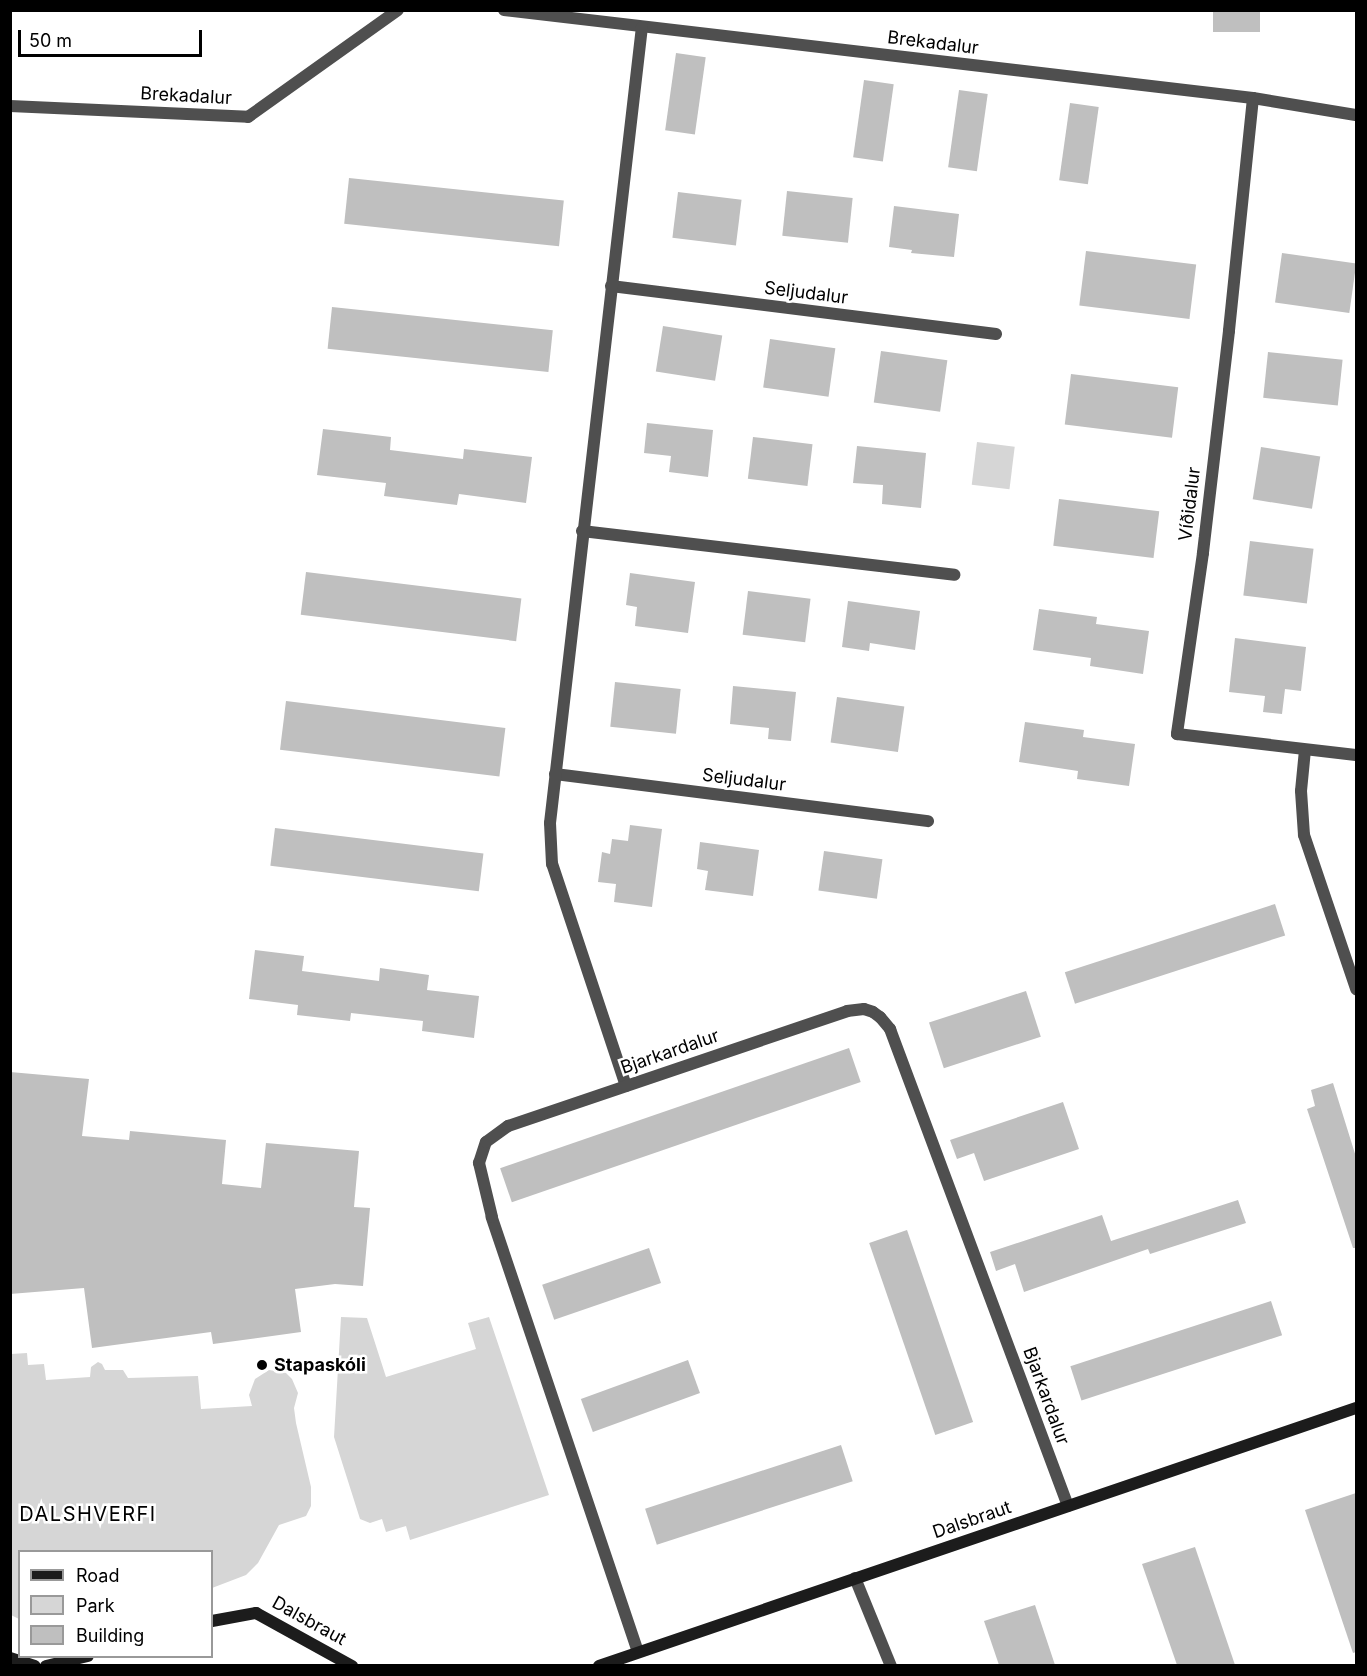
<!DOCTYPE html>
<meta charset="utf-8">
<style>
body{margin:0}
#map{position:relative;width:1367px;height:1676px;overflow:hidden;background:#fff;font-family:Inter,sans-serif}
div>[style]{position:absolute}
.green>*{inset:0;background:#d6d6d6;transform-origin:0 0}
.building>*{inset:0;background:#bfbfbf;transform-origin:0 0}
.street>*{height:12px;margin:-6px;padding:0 6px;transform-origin:6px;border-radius:6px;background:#4f4f4f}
.secondary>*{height:12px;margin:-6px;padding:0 6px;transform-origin:6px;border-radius:6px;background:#1c1c1c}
.dots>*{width:16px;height:16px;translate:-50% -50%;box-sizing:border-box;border:3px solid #fff;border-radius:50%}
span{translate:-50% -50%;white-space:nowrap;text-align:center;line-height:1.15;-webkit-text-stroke:5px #fff;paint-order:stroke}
.street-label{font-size:18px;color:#000}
.poi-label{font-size:18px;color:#000;font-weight:700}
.left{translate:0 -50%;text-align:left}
.neighbourhood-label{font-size:20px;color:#000;letter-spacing:1.5px}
.frame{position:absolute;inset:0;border:12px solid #000;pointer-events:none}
.legend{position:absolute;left:18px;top:1550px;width:195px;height:108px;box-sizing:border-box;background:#fff;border:2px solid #999;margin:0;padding:8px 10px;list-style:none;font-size:18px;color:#000}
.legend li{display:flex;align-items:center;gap:12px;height:30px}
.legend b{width:30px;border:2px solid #999}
.scale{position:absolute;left:18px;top:30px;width:184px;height:27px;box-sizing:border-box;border:3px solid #000;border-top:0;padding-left:8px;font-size:18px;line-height:21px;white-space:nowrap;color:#000;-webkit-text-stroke:4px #fff;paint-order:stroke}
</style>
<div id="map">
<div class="green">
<i style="left:977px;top:442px;width:38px;height:43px;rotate:7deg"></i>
<i style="clip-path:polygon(341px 1317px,367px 1318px,386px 1377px,476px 1349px,468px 1323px,489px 1317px,549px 1495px,410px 1540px,406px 1526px,386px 1532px,382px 1519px,370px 1523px,360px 1519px,334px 1437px)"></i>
<i style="clip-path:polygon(27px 1353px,28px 1365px,44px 1364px,46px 1380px,90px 1377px,91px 1367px,98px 1362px,102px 1364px,105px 1370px,123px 1370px,128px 1378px,198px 1376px,201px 1409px,252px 1406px,249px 1395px,255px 1379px,269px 1370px,286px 1373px,292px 1379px,298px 1393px,294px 1408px,296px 1423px,311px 1487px,311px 1506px,306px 1516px,279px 1525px,258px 1563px,246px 1575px,212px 1588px,212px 1552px,20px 1552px,19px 1619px,11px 1615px,11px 1354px)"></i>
</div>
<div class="building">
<i style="left:1213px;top:10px;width:47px;height:22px"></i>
<i style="left:676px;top:53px;width:30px;height:78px;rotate:8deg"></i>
<i style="left:864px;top:80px;width:30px;height:78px;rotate:8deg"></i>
<i style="left:959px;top:90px;width:29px;height:78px;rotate:8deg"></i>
<i style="left:1070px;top:103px;width:29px;height:78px;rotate:8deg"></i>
<i style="left:349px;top:178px;width:216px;height:46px;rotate:6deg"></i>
<i style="left:787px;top:191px;width:66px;height:45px;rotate:6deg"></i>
<i style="left:678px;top:192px;width:64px;height:46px;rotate:7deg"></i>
<i style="clip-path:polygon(894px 206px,959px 214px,954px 257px,911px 253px,912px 250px,889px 247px)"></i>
<i style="left:1086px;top:251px;width:111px;height:55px;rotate:7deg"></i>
<i style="left:1282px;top:253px;width:75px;height:50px;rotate:8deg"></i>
<i style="left:332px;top:307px;width:222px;height:42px;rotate:6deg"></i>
<i style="left:663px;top:326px;width:60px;height:46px;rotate:9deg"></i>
<i style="left:770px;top:339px;width:66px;height:49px;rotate:8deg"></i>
<i style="left:881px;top:351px;width:67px;height:52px;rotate:8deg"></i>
<i style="left:1268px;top:352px;width:75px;height:46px;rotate:6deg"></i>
<i style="left:1071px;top:374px;width:108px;height:51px;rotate:7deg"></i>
<i style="clip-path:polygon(647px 423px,713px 430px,708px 477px,669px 472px,671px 456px,644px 453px)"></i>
<i style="clip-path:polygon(323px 429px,391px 437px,390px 450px,463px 459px,464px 449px,532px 457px,526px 503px,459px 494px,457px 505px,384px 496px,386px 483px,317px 475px)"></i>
<i style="left:753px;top:437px;width:60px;height:42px;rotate:7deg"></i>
<i style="clip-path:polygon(857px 446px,926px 453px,921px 508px,882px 504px,883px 485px,853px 483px)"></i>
<i style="left:1261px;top:447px;width:60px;height:53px;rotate:9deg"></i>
<i style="left:1059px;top:499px;width:101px;height:47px;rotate:7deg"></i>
<i style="left:1250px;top:541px;width:64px;height:55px;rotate:7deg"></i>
<i style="left:306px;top:572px;width:217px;height:43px;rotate:7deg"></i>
<i style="clip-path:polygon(630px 573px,695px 582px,688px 633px,635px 626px,637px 607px,626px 605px)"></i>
<i style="left:748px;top:591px;width:63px;height:44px;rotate:7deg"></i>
<i style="clip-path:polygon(848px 601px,920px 611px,915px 650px,870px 643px,869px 651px,842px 647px)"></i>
<i style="clip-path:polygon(1039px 609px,1097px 617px,1096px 624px,1149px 631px,1143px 674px,1090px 666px,1091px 658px,1033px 650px)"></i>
<i style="clip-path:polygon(1235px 638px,1306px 647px,1301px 691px,1285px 689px,1282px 714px,1263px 712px,1265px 696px,1229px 692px)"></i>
<i style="left:615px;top:682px;width:66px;height:45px;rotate:6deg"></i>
<i style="clip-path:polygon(733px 686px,796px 692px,791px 741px,768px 739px,769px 728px,730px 724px)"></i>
<i style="left:837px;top:697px;width:68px;height:46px;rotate:8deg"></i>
<i style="left:286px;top:701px;width:221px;height:49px;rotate:7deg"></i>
<i style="clip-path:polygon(1025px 722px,1084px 730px,1083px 737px,1135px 744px,1129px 786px,1077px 779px,1078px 771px,1019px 762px)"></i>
<i style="clip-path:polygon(630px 825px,662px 829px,652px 907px,614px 902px,616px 884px,598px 882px,602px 852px,610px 854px,612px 839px,628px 841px)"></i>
<i style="left:275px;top:828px;width:210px;height:38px;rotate:7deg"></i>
<i style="clip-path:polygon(700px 842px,759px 850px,753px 896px,705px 890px,708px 871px,697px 869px)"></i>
<i style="left:824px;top:851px;width:59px;height:40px;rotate:8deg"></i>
<i style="left:1275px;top:904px;width:33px;height:221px;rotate:72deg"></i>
<i style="clip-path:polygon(255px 950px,304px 956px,302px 971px,379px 981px,380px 968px,429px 975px,427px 990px,479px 996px,474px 1038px,422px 1031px,423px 1021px,351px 1013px,350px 1021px,297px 1015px,298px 1005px,249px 999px)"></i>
<i style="left:1026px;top:991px;width:48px;height:102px;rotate:72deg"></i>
<i style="left:849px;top:1048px;width:36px;height:369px;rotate:71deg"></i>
<i style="clip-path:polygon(10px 1072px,89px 1079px,82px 1136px,129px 1140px,130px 1131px,226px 1140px,222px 1184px,261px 1188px,266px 1143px,359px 1151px,354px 1207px,370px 1208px,363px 1286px,335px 1284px,295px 1289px,301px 1332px,213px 1344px,211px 1332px,92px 1348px,84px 1288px,10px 1294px)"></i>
<i style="clip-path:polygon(1333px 1083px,1356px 1157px,1356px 1248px,1353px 1248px,1307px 1109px,1315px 1106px,1311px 1090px)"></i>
<i style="clip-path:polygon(1063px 1102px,1079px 1149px,984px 1181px,974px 1153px,957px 1159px,950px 1140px)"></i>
<i style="clip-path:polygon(1238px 1200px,1246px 1223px,1150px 1254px,1148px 1249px,1024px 1292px,1015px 1264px,996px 1271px,990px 1252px,1102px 1215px,1111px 1241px)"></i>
<i style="left:907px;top:1230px;width:203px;height:40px;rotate:71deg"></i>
<i style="left:649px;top:1248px;width:37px;height:113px;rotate:71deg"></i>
<i style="left:1271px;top:1301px;width:36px;height:211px;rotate:72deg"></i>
<i style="left:688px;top:1360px;width:35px;height:114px;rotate:70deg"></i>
<i style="left:841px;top:1445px;width:38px;height:206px;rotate:72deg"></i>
<i style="clip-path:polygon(1356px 1493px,1356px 1652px,1353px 1653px,1305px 1510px)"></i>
<i style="clip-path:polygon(1195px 1547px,1235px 1665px,1177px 1665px,1142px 1564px)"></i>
<i style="clip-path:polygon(1035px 1605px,1055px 1665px,999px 1665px,984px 1621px)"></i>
</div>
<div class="street">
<i style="left:504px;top:10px;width:754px;rotate:6.7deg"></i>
<i style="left:1253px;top:98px;width:104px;rotate:9.4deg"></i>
<i style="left:1253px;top:98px;width:234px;rotate:95.9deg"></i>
<i style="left:1229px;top:331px;width:224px;rotate:96.7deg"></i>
<i style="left:1203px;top:553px;width:183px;rotate:98.2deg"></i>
<i style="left:1177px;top:734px;width:180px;rotate:6.7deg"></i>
<i style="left:10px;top:106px;width:238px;rotate:2.6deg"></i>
<i style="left:248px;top:117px;width:184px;rotate:-35.5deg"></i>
<i style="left:611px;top:286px;width:388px;rotate:7.1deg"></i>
<i style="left:582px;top:531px;width:375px;rotate:6.7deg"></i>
<i style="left:1305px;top:750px;width:41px;rotate:95.6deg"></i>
<i style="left:1301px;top:791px;width:44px;rotate:86.1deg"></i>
<i style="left:1304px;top:835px;width:163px;rotate:71.3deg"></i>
<i style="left:555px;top:774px;width:376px;rotate:7.2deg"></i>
<i style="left:626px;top:1086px;width:234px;rotate:-108.4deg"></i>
<i style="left:552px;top:864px;width:41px;rotate:-92.8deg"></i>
<i style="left:550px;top:823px;width:801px;rotate:-83.41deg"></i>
<i style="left:855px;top:1578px;width:95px;rotate:67.8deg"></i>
<i style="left:638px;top:1652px;width:459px;rotate:-108.6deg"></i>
<i style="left:492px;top:1217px;width:56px;rotate:-103.5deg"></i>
<i style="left:479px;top:1163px;width:22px;rotate:-72deg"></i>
<i style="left:486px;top:1142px;width:27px;rotate:-36deg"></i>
<i style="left:508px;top:1126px;width:358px;rotate:-18.7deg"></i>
<i style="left:847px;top:1011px;width:17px;rotate:-7deg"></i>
<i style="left:864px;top:1009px;width:9px;rotate:18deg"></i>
<i style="left:873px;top:1012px;width:9px;rotate:36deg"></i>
<i style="left:880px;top:1017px;width:16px;rotate:50deg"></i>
<i style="left:890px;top:1029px;width:509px;rotate:69.54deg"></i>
</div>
<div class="secondary">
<i style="left:212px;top:1621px;width:45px;rotate:-10.3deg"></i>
<i style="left:256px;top:1613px;width:110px;rotate:28.9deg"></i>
<i style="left:10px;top:1658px;width:26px;rotate:18deg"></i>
<i style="left:46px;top:1666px;width:43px;rotate:-13.4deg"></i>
<i style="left:599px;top:1666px;width:800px;rotate:-18.82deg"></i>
</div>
<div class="dots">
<i style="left:262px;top:1365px;background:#000"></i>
</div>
<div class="street-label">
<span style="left:933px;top:43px;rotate:7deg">Brekadalur</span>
<span style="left:186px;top:96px;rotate:3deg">Brekadalur</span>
<span style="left:806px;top:293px;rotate:7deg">Seljudalur</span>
<span style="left:1190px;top:504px;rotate:-83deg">Víðidalur</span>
<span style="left:744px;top:780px;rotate:7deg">Seljudalur</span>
<span style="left:670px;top:1052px;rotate:-19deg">Bjarkardalur</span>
<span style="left:1046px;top:1396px;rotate:70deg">Bjarkardalur</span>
<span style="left:972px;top:1520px;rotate:-19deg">Dalsbraut</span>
<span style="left:309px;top:1621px;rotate:29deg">Dalsbraut</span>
</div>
<div class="poi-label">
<span class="left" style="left:274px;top:1365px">Stapaskóli</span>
</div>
<div class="neighbourhood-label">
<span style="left:88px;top:1514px">DALSHVERFI</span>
</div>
<div class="frame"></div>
<ul class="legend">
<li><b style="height:8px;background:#1c1c1c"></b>Road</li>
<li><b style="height:16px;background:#d6d6d6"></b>Park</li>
<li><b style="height:16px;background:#bfbfbf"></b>Building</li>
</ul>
<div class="scale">50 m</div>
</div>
